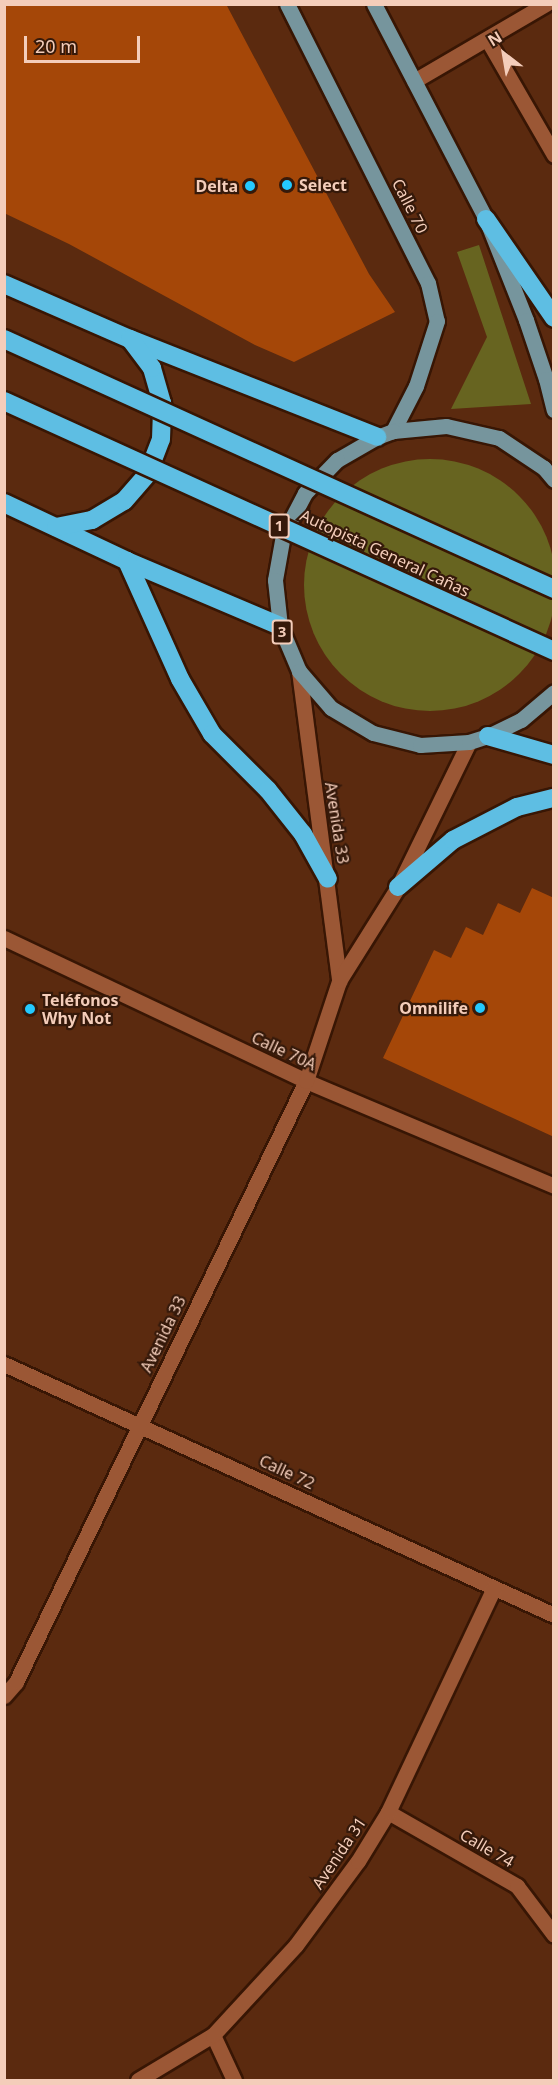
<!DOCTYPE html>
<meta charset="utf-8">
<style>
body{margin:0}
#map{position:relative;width:558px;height:2085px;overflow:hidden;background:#5b2a0f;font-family:"Noto Sans",sans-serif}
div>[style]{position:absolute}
.green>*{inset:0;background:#676420}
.round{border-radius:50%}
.building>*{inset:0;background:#a54708}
.roads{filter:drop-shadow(2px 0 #381604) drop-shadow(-2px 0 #381604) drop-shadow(0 2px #381604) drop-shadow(0 -2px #381604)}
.minor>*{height:15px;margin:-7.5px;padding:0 7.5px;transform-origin:7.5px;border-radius:7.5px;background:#9b5735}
.major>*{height:15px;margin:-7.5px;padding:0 7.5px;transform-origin:7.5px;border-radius:7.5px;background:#76959d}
.highway>*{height:18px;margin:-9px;padding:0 9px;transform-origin:9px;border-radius:9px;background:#5ebee3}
.bridges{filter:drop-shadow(2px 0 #381604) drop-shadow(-2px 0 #381604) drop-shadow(0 2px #381604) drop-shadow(0 -2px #381604)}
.highway-bridge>*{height:18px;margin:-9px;padding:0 9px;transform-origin:9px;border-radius:9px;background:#5ebee3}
.dots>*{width:16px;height:16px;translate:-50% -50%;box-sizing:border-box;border:3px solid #35190a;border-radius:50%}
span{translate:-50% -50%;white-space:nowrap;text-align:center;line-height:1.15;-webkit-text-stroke:4.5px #35190a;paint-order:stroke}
.shield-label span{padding:2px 4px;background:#35190a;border:2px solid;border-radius:4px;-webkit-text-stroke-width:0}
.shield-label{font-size:15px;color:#f4cdba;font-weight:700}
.poi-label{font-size:16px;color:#f4cdba;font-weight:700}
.left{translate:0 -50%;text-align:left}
.right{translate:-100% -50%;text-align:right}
.street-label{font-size:16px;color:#f4cdba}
.frame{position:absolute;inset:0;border:6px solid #f4cdba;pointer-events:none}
.north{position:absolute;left:474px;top:24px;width:60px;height:60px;-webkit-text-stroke:4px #35190a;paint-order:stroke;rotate:329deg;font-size:16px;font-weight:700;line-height:24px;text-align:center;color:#f4cdba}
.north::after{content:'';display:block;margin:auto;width:21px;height:27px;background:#f4cdba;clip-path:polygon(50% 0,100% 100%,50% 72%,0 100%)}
.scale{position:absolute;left:24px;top:36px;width:116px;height:27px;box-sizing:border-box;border:3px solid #f4cdba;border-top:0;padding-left:8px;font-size:18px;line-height:21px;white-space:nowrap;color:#f4cdba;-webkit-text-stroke:4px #35190a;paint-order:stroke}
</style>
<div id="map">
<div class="green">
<i style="clip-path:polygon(479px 245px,531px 404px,451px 409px,487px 337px,457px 252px)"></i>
<i class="round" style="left:304px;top:459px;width:252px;height:252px"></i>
</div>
<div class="building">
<i style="clip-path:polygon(4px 4px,226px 4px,369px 274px,395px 312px,294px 362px,255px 345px,69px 244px,4px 213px)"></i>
<i style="clip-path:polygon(532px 888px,554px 898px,554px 1137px,383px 1058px,434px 950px,451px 958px,466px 927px,483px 935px,498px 903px,520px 913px)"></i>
</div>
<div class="roads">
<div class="minor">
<i style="left:487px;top:39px;width:134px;rotate:60deg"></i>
<i style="left:414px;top:81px;width:153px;rotate:-30.3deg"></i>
<i style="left:299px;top:671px;width:313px;rotate:82.6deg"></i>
<i style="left:4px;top:938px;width:334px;rotate:25.3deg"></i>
<i style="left:306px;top:1081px;width:269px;rotate:22.9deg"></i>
<i style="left:4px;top:1364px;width:605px;rotate:24.53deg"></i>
<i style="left:4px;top:1696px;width:18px;rotate:-49deg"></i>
<i style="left:16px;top:1682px;width:667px;rotate:-64.24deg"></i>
<i style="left:306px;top:1081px;width:105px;rotate:-71.7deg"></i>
<i style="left:339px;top:981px;width:111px;rotate:-57.9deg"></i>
<i style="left:398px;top:887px;width:161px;rotate:-63.9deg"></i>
<i style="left:388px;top:1812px;width:149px;rotate:29.8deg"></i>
<i style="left:517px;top:1886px;width:61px;rotate:52.9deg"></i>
<i style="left:213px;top:2035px;width:50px;rotate:65deg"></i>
<i style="left:138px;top:2080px;width:87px;rotate:-31deg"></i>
<i style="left:213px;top:2035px;width:122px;rotate:-47.3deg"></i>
<i style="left:296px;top:1945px;width:104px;rotate:-53.6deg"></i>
<i style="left:358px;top:1861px;width:57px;rotate:-58.5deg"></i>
<i style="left:388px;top:1812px;width:248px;rotate:-64.7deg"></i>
</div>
<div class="major">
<i style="left:287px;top:4px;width:313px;rotate:63.2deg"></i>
<i style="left:428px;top:283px;width:39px;rotate:77deg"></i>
<i style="left:437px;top:321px;width:68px;rotate:107.9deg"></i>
<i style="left:416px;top:386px;width:51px;rotate:117.1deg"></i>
<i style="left:374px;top:4px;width:242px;rotate:62.5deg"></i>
<i style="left:486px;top:219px;width:109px;rotate:68.4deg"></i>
<i style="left:526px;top:320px;width:62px;rotate:71.3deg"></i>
<i style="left:546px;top:379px;width:32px;rotate:76deg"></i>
<i style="left:554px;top:480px;width:16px;rotate:-130deg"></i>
<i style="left:544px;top:468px;width:54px;rotate:-146.3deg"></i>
<i style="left:499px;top:438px;width:54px;rotate:-167.2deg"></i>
<i style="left:446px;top:426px;width:53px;rotate:174.6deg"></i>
<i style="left:393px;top:431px;width:17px;rotate:159deg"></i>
<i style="left:377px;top:437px;width:46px;rotate:150.1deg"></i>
<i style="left:337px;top:460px;width:46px;rotate:134.1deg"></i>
<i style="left:305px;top:493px;width:47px;rotate:117.6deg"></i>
<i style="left:283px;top:535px;width:46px;rotate:100.1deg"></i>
<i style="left:275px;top:580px;width:46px;rotate:83.8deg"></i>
<i style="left:280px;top:626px;width:49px;rotate:67.1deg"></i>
<i style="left:299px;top:671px;width:49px;rotate:49.1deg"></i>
<i style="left:331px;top:708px;width:49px;rotate:30.8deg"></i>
<i style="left:373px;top:733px;width:49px;rotate:14.3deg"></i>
<i style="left:420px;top:745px;width:49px;rotate:-3.5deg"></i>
<i style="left:469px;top:742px;width:20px;rotate:-18deg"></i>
<i style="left:488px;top:736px;width:37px;rotate:-26deg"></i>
<i style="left:521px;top:720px;width:43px;rotate:-40.3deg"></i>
</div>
<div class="highway">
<i style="left:486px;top:219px;width:120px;rotate:55.5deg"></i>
<i style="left:4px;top:284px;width:137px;rotate:23.6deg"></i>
<i style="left:130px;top:339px;width:266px;rotate:21.6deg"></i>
<i style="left:4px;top:503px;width:136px;rotate:25.2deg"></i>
<i style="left:127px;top:561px;width:166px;rotate:23deg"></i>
<i style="left:56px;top:527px;width:37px;rotate:-11deg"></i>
<i style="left:92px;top:520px;width:37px;rotate:-31deg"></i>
<i style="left:124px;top:501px;width:37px;rotate:-49deg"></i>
<i style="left:148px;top:473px;width:36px;rotate:-69deg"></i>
<i style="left:161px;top:439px;width:36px;rotate:-88deg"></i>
<i style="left:162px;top:403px;width:36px;rotate:-106deg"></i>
<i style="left:152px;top:368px;width:36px;rotate:-127deg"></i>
<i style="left:127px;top:561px;width:129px;rotate:65.8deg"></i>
<i style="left:180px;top:679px;width:64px;rotate:59.8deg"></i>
<i style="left:212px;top:734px;width:79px;rotate:45deg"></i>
<i style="left:268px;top:790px;width:56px;rotate:51.5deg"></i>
<i style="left:303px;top:834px;width:51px;rotate:60.9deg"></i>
<i style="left:488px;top:736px;width:69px;rotate:16.1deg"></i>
<i style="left:398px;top:887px;width:72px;rotate:-40.5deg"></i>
<i style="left:453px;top:840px;width:72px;rotate:-27.3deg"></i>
<i style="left:517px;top:807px;width:38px;rotate:-14deg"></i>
</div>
</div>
<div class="bridges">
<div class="highway-bridge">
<i style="left:4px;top:339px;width:604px;rotate:24.44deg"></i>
<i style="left:4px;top:401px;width:604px;rotate:24.44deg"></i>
</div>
</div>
<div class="dots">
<i style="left:287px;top:185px;background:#24c9fe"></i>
<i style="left:250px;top:186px;background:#24c9fe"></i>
<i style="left:480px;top:1008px;background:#24c9fe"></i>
<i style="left:30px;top:1009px;background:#24c9fe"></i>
</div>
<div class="shield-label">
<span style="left:279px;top:526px">1</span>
<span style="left:282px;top:632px">3</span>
</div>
<div class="poi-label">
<span class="left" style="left:299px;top:185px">Select</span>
<span class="right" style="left:238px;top:186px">Delta</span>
<span class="left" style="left:42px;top:1009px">Teléfonos<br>Why Not</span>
<span class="right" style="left:468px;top:1008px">Omnilife</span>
</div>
<div class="street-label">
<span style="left:410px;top:206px;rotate:63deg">Calle 70</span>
<span style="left:385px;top:553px;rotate:25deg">Autopista General Cañas</span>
<span style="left:337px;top:823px;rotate:81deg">Avenida 33</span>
<span style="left:284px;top:1051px;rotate:25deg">Calle 70A</span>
<span style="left:163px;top:1334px;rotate:-64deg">Avenida 33</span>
<span style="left:287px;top:1472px;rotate:25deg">Calle 72</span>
<span style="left:487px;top:1848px;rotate:30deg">Calle 74</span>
<span style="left:339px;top:1853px;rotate:-56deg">Avenida 31</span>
</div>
<div class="frame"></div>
<div class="north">N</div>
<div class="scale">20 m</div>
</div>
